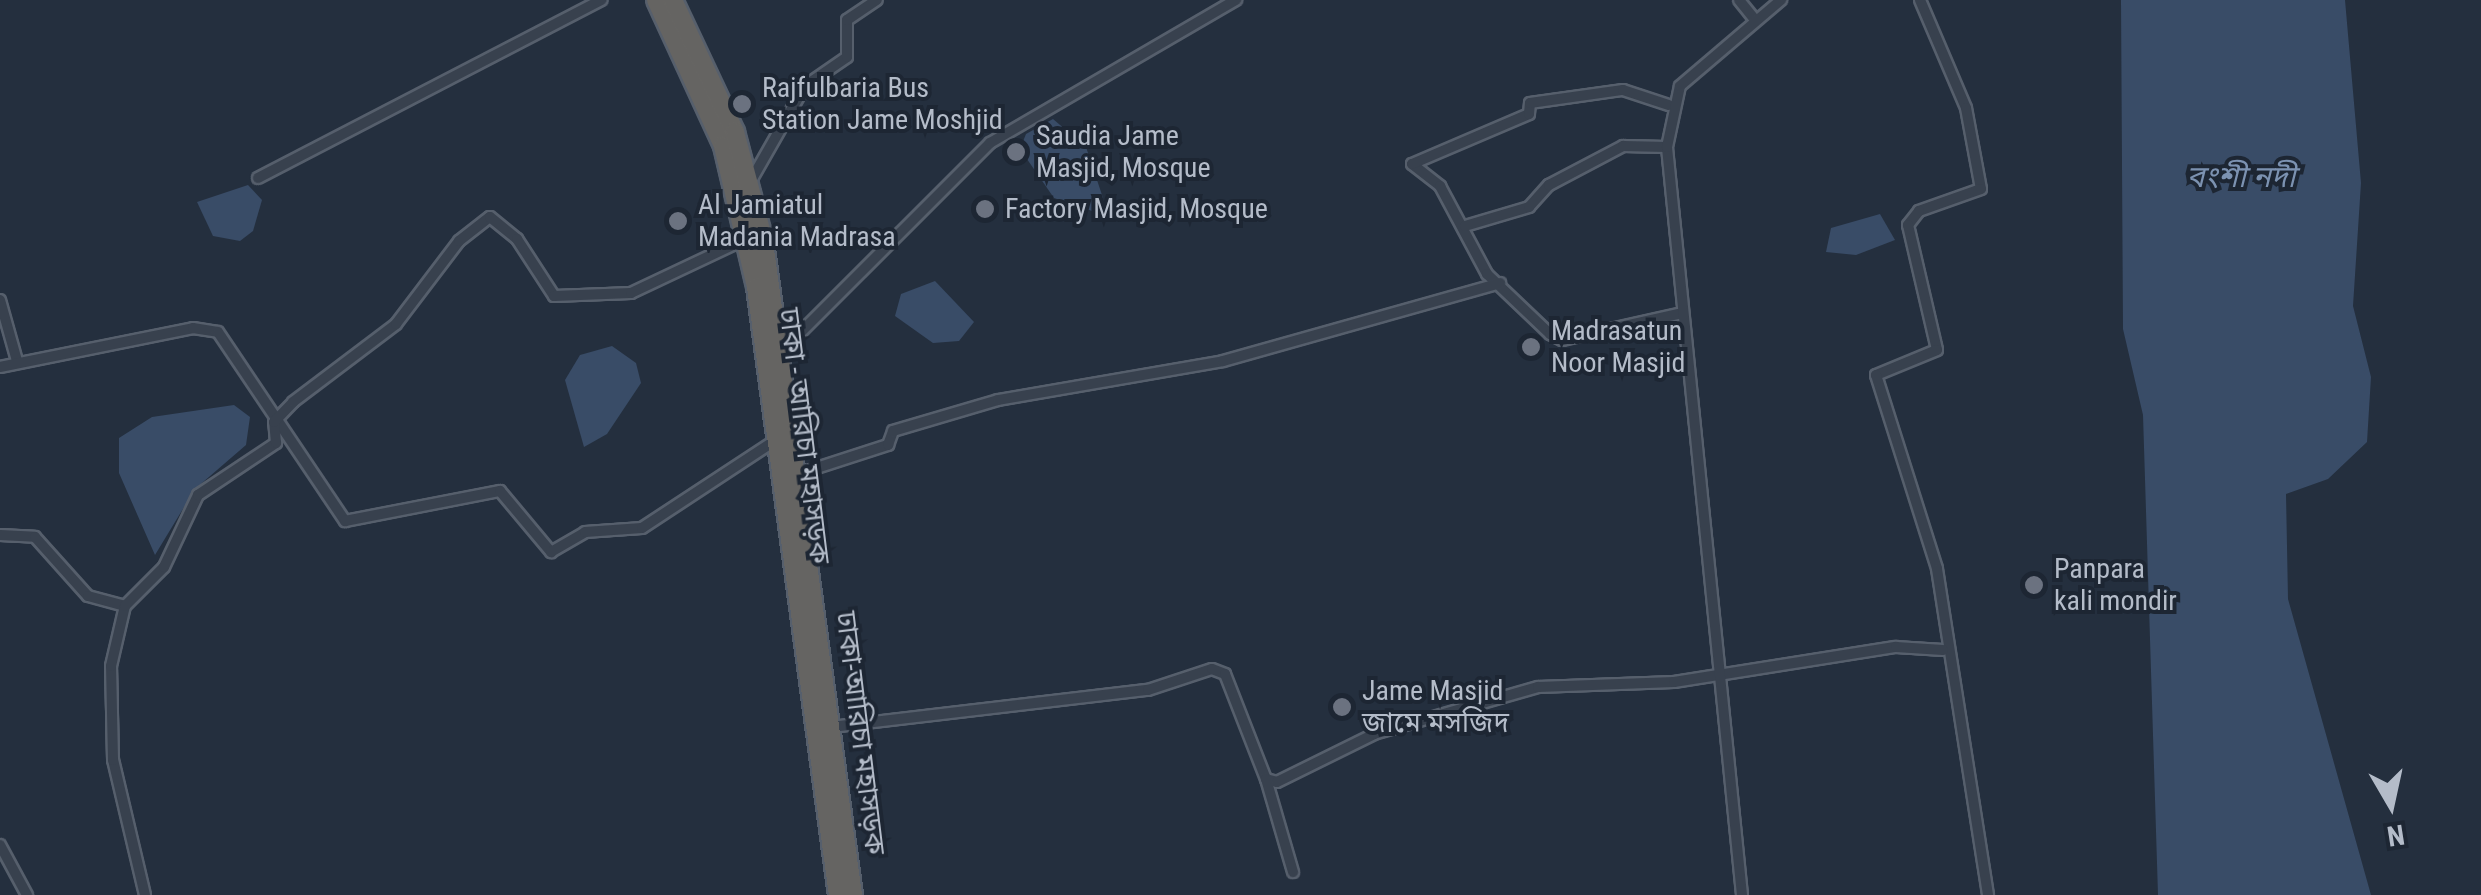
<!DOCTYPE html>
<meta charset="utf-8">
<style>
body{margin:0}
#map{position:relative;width:2481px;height:895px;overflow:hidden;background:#242f3e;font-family:"Roboto Condensed","Noto Sans Bengali",sans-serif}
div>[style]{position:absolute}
.water>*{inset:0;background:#394c67}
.roads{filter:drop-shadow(2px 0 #565f6c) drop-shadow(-2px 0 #565f6c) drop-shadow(0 2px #565f6c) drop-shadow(0 -2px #565f6c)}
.minor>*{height:10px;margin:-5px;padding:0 5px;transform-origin:5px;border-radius:5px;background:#38414e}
.trunk>*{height:18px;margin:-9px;padding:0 9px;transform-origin:9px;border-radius:9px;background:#656462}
.dots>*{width:28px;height:28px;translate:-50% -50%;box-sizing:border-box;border:5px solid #1d2633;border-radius:50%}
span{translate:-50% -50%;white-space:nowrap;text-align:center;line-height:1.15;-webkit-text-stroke:8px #1d2633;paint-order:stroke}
.poi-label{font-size:28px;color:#b4bcc9}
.left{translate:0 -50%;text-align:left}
.street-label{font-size:28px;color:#b4bcc9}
.water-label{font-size:30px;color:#7c92b1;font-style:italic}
.north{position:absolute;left:2341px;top:755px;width:100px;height:100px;-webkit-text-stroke:8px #1d2633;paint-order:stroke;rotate:171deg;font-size:28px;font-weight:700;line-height:40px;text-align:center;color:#b4bcc9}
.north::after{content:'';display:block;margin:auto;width:35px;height:45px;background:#b4bcc9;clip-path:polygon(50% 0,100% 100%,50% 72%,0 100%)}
</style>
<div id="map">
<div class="water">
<i style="clip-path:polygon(2121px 0,2345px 0,2361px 183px,2353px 306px,2371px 377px,2367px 442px,2328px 479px,2286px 494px,2288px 599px,2371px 895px,2158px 895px,2143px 415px,2123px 329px)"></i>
<i style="clip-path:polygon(1053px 119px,1086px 147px,1103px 198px,1095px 212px,1054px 198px,1020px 149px,1026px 134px)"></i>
<i style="clip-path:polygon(248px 185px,262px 200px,253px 231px,240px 241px,213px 236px,197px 202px)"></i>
<i style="clip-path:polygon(1880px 214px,1895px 240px,1856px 255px,1826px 252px,1831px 228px)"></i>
<i style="clip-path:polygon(935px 281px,974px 322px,959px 341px,933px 343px,895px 316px,901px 294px)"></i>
<i style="clip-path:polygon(612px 346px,636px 363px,641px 383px,607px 434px,584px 447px,565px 380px,580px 355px)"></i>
<i style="clip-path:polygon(234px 405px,250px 417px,246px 445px,195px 489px,155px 555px,119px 473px,119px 438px,152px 417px)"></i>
</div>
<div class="roads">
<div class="minor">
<i style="left:1739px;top:0;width:22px;rotate:51deg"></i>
<i style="left:1920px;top:0;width:117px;rotate:66.9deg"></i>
<i style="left:1966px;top:108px;width:82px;rotate:79.5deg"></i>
<i style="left:1981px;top:189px;width:66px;rotate:160.5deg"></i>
<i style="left:1919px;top:211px;width:18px;rotate:128deg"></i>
<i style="left:1908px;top:225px;width:128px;rotate:76.9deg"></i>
<i style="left:1937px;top:350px;width:66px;rotate:157.7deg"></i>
<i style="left:1876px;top:375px;width:203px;rotate:72.5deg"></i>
<i style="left:1937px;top:569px;width:330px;rotate:81.1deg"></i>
<i style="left:1412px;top:164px;width:36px;rotate:38deg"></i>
<i style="left:1440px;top:186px;width:100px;rotate:61.9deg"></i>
<i style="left:1487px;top:274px;width:87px;rotate:43.6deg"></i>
<i style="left:1550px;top:334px;width:13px;rotate:27deg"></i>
<i style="left:1562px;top:340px;width:124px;rotate:-12.6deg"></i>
<i style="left:1412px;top:164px;width:127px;rotate:-23.1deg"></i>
<i style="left:1529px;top:114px;width:11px;rotate:-85deg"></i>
<i style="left:1530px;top:103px;width:94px;rotate:-8deg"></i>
<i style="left:1623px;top:90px;width:48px;rotate:18.1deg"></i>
<i style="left:258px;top:178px;width:387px;rotate:-27.4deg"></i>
<i style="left:749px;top:184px;width:113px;rotate:-60.3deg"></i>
<i style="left:805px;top:86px;width:51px;rotate:-34.6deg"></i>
<i style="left:847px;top:57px;width:37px;rotate:-90deg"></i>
<i style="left:847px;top:20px;width:36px;rotate:-34deg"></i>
<i style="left:1465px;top:226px;width:67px;rotate:-16.5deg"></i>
<i style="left:1529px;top:207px;width:30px;rotate:-48deg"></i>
<i style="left:1549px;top:185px;width:84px;rotate:-27.8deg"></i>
<i style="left:1623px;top:146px;width:44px;rotate:1.3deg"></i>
<i style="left:0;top:300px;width:63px;rotate:74.4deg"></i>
<i style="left:780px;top:353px;width:297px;rotate:-45deg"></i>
<i style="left:990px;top:143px;width:285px;rotate:-30.2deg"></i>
<i style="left:0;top:367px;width:197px;rotate:-11.4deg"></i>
<i style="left:193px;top:328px;width:25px;rotate:9deg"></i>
<i style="left:218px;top:332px;width:228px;rotate:56.1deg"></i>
<i style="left:345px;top:521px;width:158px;rotate:-11deg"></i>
<i style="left:500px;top:491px;width:80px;rotate:50.1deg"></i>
<i style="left:551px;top:552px;width:39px;rotate:-30deg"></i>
<i style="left:585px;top:532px;width:57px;rotate:-4deg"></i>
<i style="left:642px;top:528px;width:160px;rotate:-33.3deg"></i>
<i style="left:798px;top:474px;width:95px;rotate:-17.9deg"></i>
<i style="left:888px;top:445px;width:15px;rotate:-70deg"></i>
<i style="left:893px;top:431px;width:109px;rotate:-16.4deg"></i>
<i style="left:998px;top:400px;width:228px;rotate:-9.8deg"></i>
<i style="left:1223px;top:361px;width:288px;rotate:-15.7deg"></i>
<i style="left:0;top:535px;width:35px;rotate:3deg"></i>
<i style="left:35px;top:537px;width:79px;rotate:48.1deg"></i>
<i style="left:88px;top:596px;width:38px;rotate:15deg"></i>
<i style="left:831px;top:727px;width:319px;rotate:-6.7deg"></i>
<i style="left:1148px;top:690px;width:67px;rotate:-18.2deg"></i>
<i style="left:1212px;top:669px;width:14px;rotate:21deg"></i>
<i style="left:1225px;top:674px;width:113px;rotate:68.7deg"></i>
<i style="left:1266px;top:779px;width:11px;rotate:15deg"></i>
<i style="left:1277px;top:782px;width:108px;rotate:-26.3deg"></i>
<i style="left:1374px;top:734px;width:171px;rotate:-16deg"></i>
<i style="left:1538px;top:687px;width:136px;rotate:-2.1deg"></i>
<i style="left:1674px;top:682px;width:225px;rotate:-9deg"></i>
<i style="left:1896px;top:647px;width:47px;rotate:3.7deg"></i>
<i style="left:1266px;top:779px;width:97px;rotate:73.8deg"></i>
<i style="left:0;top:845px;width:57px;rotate:61.6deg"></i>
<i style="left:145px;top:895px;width:139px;rotate:-103.3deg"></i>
<i style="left:113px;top:760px;width:94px;rotate:-91.2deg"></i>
<i style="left:111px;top:666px;width:62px;rotate:-76.9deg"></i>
<i style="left:125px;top:606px;width:55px;rotate:-45deg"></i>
<i style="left:164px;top:567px;width:80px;rotate:-64.7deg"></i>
<i style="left:198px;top:495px;width:94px;rotate:-33.7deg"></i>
<i style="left:276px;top:443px;width:21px;rotate:-95deg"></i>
<i style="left:274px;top:422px;width:28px;rotate:-46deg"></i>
<i style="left:293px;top:402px;width:129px;rotate:-37.1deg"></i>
<i style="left:396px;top:324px;width:104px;rotate:-52.8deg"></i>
<i style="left:459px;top:241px;width:39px;rotate:-38deg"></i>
<i style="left:490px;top:217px;width:35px;rotate:39deg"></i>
<i style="left:517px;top:239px;width:68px;rotate:57deg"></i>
<i style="left:554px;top:296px;width:77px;rotate:-2.2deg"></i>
<i style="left:631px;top:293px;width:126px;rotate:-25.3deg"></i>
<i style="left:1742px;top:895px;width:752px;rotate:-95.73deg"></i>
<i style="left:1667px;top:147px;width:62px;rotate:-78deg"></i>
<i style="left:1680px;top:86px;width:133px;rotate:-40.4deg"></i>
</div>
<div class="trunk">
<i style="left:656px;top:0;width:161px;rotate:65.3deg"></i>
<i style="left:723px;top:146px;width:145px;rotate:76.8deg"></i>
<i style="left:756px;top:287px;width:614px;rotate:82.32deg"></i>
<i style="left:673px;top:0;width:146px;rotate:64.8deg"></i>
<i style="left:735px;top:132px;width:114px;rotate:75.2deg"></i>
<i style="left:764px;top:242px;width:659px;rotate:82.24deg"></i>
</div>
</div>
<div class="dots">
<i style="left:742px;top:104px;background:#6b7280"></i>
<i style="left:1016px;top:152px;background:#6b7280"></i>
<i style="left:985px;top:209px;background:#6b7280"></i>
<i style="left:678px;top:221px;background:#6b7280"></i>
<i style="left:1531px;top:347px;background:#6b7280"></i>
<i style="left:2034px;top:585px;background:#6b7280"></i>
<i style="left:1342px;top:707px;background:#6b7280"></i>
</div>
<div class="poi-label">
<span class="left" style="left:762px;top:104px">Rajfulbaria Bus<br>Station Jame Moshjid</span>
<span class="left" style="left:1036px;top:152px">Saudia Jame<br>Masjid, Mosque</span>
<span class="left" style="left:698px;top:221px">Al Jamiatul<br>Madania Madrasa</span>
<span class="left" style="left:1005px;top:209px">Factory Masjid, Mosque</span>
<span class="left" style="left:1551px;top:347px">Madrasatun<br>Noor Masjid</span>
<span class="left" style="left:2054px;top:585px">Panpara<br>kali mondir</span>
<span class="left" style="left:1362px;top:707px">Jame Masjid<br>জামে মসজিদ</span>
</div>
<div class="street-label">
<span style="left:804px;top:436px;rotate:83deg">ঢাকা - আরিচা মহাসড়ক</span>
<span style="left:860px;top:733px;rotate:83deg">ঢাকা-আরিচা মহাসড়ক</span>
</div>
<div class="water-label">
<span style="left:2241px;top:177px">বংশী নদী</span>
</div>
<div class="north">N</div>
</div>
